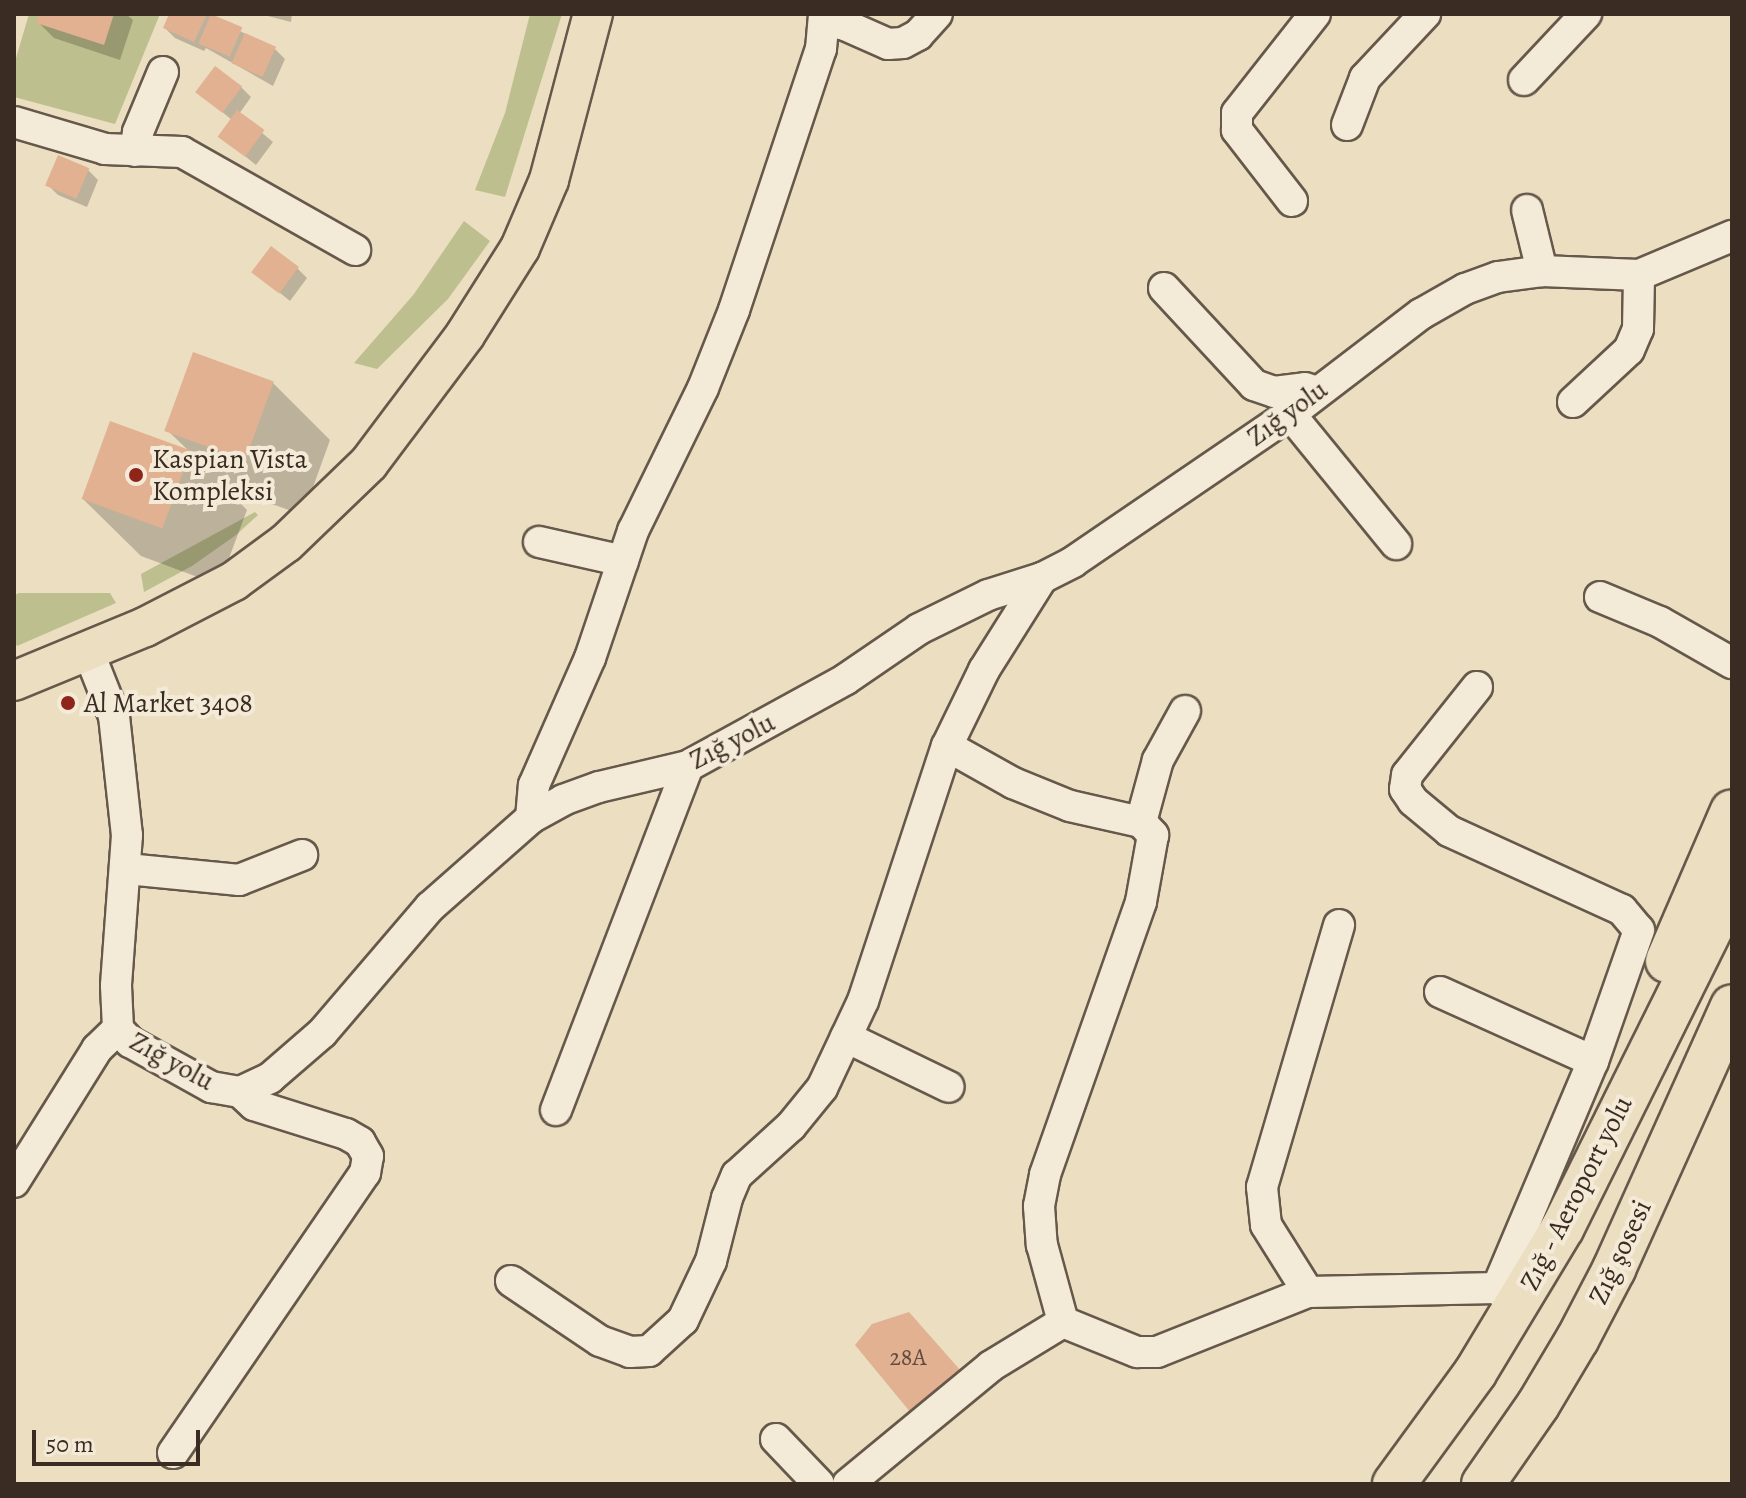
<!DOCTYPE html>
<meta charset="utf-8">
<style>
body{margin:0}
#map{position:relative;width:1746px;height:1498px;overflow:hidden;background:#ecdec1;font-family:Alegreya,serif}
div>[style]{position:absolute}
.green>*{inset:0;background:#bebf8e}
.shadow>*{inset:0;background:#0003}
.building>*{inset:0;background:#e1b192;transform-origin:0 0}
.roads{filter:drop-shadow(2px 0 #66584a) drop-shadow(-2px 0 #66584a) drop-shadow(0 2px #66584a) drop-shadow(0 -2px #66584a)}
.minor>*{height:30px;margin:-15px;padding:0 15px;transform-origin:15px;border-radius:15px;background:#f3ead7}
.major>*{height:38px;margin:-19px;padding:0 19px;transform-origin:19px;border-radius:19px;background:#ecdec1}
.highway>*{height:42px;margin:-21px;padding:0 21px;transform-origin:21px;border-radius:21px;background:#ecdec1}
.dots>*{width:22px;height:22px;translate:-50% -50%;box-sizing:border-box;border:4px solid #f3ead7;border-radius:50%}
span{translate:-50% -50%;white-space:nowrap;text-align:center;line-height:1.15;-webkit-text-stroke:8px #f3ead7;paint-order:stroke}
.number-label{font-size:24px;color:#644d3e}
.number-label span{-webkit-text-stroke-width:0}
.street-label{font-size:28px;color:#3a2c22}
.poi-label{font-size:28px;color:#3a2c22}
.left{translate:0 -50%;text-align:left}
.frame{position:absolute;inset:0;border:16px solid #3a2c22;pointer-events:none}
.scale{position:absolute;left:32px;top:1430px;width:168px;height:36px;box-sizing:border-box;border:4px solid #3a2c22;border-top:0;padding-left:10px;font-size:24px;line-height:28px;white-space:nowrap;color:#3a2c22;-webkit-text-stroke:6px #f3ead7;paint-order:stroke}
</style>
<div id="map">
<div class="green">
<i style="clip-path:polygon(29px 14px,160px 14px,115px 124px,14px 97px,14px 65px)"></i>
<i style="clip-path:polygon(530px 14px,562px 14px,505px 197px,475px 190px,505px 113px)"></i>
<i style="clip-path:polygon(464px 221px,490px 241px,448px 299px,377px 369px,354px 363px,414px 294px)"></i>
<i style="clip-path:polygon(255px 512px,258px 515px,236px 535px,192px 566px,144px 592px,141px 574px)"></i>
<i style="clip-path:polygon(19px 593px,110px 593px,116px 603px,17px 646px,14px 640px,14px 595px)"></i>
</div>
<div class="shadow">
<i style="clip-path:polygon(41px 14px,126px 14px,133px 20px,120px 60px,54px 38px,38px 22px)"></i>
<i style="clip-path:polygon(171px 14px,207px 14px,275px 49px,285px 59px,273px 86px,206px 48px,204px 51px,175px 38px,165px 28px)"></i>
<i style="clip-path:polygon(260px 14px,292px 14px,291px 22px)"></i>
<i style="clip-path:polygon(241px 87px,251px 97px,239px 114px,273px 142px,256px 165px,220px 136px,232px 120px,198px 92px)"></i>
<i style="clip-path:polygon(88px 170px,98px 180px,87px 207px,58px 195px,48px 185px)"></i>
<i style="clip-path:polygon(297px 268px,307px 278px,290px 301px,254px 272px)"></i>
<i style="clip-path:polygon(273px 383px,330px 440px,303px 515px,224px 487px,247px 510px,219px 585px,141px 556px,83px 499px,190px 452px,167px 430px)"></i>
</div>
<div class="building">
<i style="clip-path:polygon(39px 14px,114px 14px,104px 45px,36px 23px)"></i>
<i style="clip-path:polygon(169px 14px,207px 14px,194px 42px,163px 28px)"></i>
<i style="left:211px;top:14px;width:34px;height:32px;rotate:23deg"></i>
<i style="left:245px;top:33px;width:34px;height:33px;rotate:24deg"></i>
<i style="left:215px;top:66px;width:34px;height:33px;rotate:37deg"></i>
<i style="left:237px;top:110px;width:34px;height:33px;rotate:36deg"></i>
<i style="left:58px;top:155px;width:34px;height:33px;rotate:23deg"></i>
<i style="left:271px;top:246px;width:35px;height:33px;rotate:37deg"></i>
<i style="left:193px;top:352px;width:86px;height:84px;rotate:20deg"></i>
<i style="left:110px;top:421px;width:86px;height:83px;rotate:20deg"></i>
<i style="clip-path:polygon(909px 1312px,961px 1371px,911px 1413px,855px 1345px,872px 1324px)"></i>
</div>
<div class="roads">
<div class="minor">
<i style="left:826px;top:21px;width:19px;rotate:12deg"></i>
<i style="left:845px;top:25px;width:47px;rotate:23.8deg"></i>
<i style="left:888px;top:44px;width:15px;rotate:-4deg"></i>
<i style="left:903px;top:43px;width:17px;rotate:-28deg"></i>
<i style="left:918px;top:35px;width:28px;rotate:-48deg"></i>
<i style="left:1524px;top:80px;width:91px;rotate:-46.8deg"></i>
<i style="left:14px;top:122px;width:95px;rotate:16.5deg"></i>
<i style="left:105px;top:149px;width:77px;rotate:2.2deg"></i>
<i style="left:182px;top:152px;width:199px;rotate:29.5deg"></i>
<i style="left:1347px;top:125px;width:50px;rotate:-69deg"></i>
<i style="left:1365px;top:78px;width:88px;rotate:-46.8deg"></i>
<i style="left:135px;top:151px;width:19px;rotate:-81deg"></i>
<i style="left:138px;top:132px;width:65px;rotate:-67.4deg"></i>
<i style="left:1292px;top:201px;width:90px;rotate:-127.8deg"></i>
<i style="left:1237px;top:130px;width:17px;rotate:-90deg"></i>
<i style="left:1237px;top:113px;width:126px;rotate:-51.8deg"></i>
<i style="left:1527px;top:210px;width:63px;rotate:76.2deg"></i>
<i style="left:1164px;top:288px;width:132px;rotate:47.1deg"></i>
<i style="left:1254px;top:385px;width:21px;rotate:19deg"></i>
<i style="left:1274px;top:392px;width:31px;rotate:-7deg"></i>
<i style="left:1305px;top:388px;width:13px;rotate:18deg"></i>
<i style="left:1573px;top:402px;width:76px;rotate:-42.9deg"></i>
<i style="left:1629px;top:350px;width:23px;rotate:-67deg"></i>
<i style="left:1638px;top:329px;width:54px;rotate:-88.9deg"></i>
<i style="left:1290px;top:414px;width:168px;rotate:50.8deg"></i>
<i style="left:539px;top:542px;width:86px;rotate:12.7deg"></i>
<i style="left:1600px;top:597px;width:65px;rotate:22.6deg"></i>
<i style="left:1660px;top:622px;width:83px;rotate:29.7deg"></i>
<i style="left:89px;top:653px;width:68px;rotate:68.4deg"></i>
<i style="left:114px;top:716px;width:120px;rotate:83.8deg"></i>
<i style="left:127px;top:835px;width:151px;rotate:94.2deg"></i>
<i style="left:116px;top:986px;width:43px;rotate:87.3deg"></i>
<i style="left:118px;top:1029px;width:18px;rotate:47deg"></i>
<i style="left:130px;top:1042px;width:93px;rotate:29.1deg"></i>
<i style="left:211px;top:1087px;width:29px;rotate:10deg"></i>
<i style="left:240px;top:1092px;width:33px;rotate:-25deg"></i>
<i style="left:270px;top:1078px;width:69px;rotate:-40.9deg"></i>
<i style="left:322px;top:1033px;width:166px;rotate:-49.4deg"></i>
<i style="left:430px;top:907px;width:135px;rotate:-41.4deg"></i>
<i style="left:531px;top:818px;width:37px;rotate:-29deg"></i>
<i style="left:563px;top:800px;width:38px;rotate:-20deg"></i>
<i style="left:599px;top:787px;width:91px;rotate:-13.3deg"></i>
<i style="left:688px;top:766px;width:180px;rotate:-28.8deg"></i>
<i style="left:846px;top:679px;width:88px;rotate:-34.4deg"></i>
<i style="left:919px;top:629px;width:77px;rotate:-26.2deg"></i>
<i style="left:988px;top:595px;width:57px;rotate:-17.5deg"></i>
<i style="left:1042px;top:578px;width:35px;rotate:-27deg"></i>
<i style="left:1073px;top:562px;width:263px;rotate:-34.3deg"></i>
<i style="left:1290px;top:414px;width:165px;rotate:-37.4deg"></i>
<i style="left:1421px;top:314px;width:51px;rotate:-29.6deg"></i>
<i style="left:1465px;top:289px;width:35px;rotate:-20deg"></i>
<i style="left:1498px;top:277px;width:44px;rotate:-7.8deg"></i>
<i style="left:1542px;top:271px;width:97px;rotate:2.4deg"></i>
<i style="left:1639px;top:275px;width:101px;rotate:-22.8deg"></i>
<i style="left:1477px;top:687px;width:112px;rotate:128.5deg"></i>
<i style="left:1407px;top:775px;width:14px;rotate:98deg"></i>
<i style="left:1405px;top:789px;width:14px;rotate:56deg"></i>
<i style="left:1413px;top:801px;width:47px;rotate:39.8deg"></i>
<i style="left:1449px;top:831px;width:190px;rotate:24.5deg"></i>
<i style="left:1622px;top:910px;width:26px;rotate:50deg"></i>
<i style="left:1639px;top:930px;width:139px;rotate:109.3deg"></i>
<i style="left:1593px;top:1061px;width:246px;rotate:112.9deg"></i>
<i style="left:947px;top:746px;width:76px;rotate:29.3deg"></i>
<i style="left:1013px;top:783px;width:61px;rotate:22deg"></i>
<i style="left:1070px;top:806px;width:73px;rotate:12.7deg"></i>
<i style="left:1141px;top:822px;width:18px;rotate:47deg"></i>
<i style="left:1153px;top:835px;width:68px;rotate:100.2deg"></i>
<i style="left:1141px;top:902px;width:289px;rotate:109.4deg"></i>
<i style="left:1045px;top:1175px;width:32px;rotate:101deg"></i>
<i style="left:1039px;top:1206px;width:39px;rotate:86deg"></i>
<i style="left:1042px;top:1245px;width:80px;rotate:74.7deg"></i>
<i style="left:531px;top:818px;width:33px;rotate:-85deg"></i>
<i style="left:534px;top:785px;width:139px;rotate:-66.2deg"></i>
<i style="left:590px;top:658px;width:134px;rotate:-71.3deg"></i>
<i style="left:633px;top:531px;width:159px;rotate:-63.9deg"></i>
<i style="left:703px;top:388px;width:84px;rotate:-68.3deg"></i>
<i style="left:734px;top:310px;width:275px;rotate:-71.6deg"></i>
<i style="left:821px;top:49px;width:35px;rotate:-85deg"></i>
<i style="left:1141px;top:822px;width:64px;rotate:-74.7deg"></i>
<i style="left:1158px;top:760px;width:56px;rotate:-61.1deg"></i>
<i style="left:127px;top:869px;width:113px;rotate:5.6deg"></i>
<i style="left:239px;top:880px;width:68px;rotate:-21.6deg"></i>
<i style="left:1440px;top:992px;width:168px;rotate:24.3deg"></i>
<i style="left:846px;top:1037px;width:114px;rotate:25.9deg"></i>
<i style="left:556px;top:1110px;width:368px;rotate:-69deg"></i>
<i style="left:14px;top:1182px;width:157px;rotate:-58deg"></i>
<i style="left:97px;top:1049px;width:29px;rotate:-44deg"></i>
<i style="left:511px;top:1281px;width:107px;rotate:34deg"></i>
<i style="left:600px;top:1341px;width:32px;rotate:20deg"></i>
<i style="left:630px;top:1352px;width:19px;rotate:-3deg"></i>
<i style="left:649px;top:1351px;width:46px;rotate:-42.4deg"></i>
<i style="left:683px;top:1320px;width:65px;rotate:-64.6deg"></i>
<i style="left:711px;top:1261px;width:65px;rotate:-75.7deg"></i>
<i style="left:727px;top:1198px;width:25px;rotate:-67deg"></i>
<i style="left:737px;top:1175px;width:73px;rotate:-42.2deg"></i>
<i style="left:791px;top:1126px;width:49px;rotate:-50.8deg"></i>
<i style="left:822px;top:1088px;width:96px;rotate:-64.8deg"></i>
<i style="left:863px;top:1001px;width:268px;rotate:-71.8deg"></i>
<i style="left:947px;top:746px;width:85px;rotate:-64deg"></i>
<i style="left:984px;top:670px;width:109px;rotate:-57.8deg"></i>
<i style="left:1308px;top:1292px;width:79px;rotate:-122.1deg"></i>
<i style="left:1266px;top:1225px;width:38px;rotate:-96deg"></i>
<i style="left:1262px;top:1187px;width:273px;rotate:-73.6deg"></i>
<i style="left:776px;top:1439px;width:62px;rotate:46.3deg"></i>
<i style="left:173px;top:1453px;width:340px;rotate:-55.6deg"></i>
<i style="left:365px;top:1173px;width:17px;rotate:-80deg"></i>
<i style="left:368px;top:1156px;width:16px;rotate:-120deg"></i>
<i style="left:360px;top:1142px;width:16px;rotate:-150deg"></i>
<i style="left:346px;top:1134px;width:96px;rotate:-162.5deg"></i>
<i style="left:254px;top:1105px;width:19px;rotate:-137deg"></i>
<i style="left:848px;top:1484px;width:185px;rotate:-39.5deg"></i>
<i style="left:991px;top:1366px;width:84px;rotate:-31.4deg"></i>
<i style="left:1063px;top:1322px;width:80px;rotate:22.1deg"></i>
<i style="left:1137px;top:1352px;width:20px"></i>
<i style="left:1157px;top:1352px;width:162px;rotate:-21.7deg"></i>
<i style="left:1308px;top:1292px;width:189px;rotate:-1.2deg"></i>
<i style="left:1497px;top:1288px;width:21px;rotate:43deg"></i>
</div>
<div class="major">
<i style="left:14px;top:681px;width:142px;rotate:-22.4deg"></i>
<i style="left:145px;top:627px;width:100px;rotate:-27.3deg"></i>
<i style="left:234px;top:581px;width:64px;rotate:-36.2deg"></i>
<i style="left:286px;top:543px;width:115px;rotate:-43.9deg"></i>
<i style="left:369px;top:463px;width:160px;rotate:-53.1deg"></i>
<i style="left:465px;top:335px;width:103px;rotate:-57.7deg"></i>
<i style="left:520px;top:248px;width:74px;rotate:-66.9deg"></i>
<i style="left:549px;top:180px;width:172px;rotate:-75.2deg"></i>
</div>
<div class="highway">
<i style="left:1667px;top:961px;width:163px;rotate:-66.6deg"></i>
<i style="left:1394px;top:1484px;width:137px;rotate:-53.9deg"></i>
<i style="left:1475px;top:1373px;width:170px;rotate:-58.9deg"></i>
<i style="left:1563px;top:1227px;width:380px;rotate:-63.6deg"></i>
<i style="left:1483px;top:1484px;width:96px;rotate:-55.2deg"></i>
<i style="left:1538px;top:1405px;width:78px;rotate:-59.2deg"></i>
<i style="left:1578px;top:1338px;width:78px;rotate:-62.4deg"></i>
<i style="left:1614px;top:1269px;width:288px;rotate:-65.8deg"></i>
</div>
</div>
<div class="dots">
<i style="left:136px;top:475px;background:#8f2418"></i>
<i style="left:68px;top:703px;background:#8f2418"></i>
</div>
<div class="number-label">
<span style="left:908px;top:1358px">28A</span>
</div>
<div class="street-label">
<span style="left:1287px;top:413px;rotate:-36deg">Zığ yolu</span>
<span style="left:732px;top:741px;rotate:-27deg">Zığ yolu</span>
<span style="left:172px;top:1061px;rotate:29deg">Zığ yolu</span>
<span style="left:1576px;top:1193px;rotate:-63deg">Zığ - Aeroport yolu</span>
<span style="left:1620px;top:1252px;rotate:-65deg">Zığ şosesi</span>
</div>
<div class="poi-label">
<span class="left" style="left:152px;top:475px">Kaspian Vista<br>Kompleksi</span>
<span class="left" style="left:84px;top:703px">Al Market 3408</span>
</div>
<div class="frame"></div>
<div class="scale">50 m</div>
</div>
